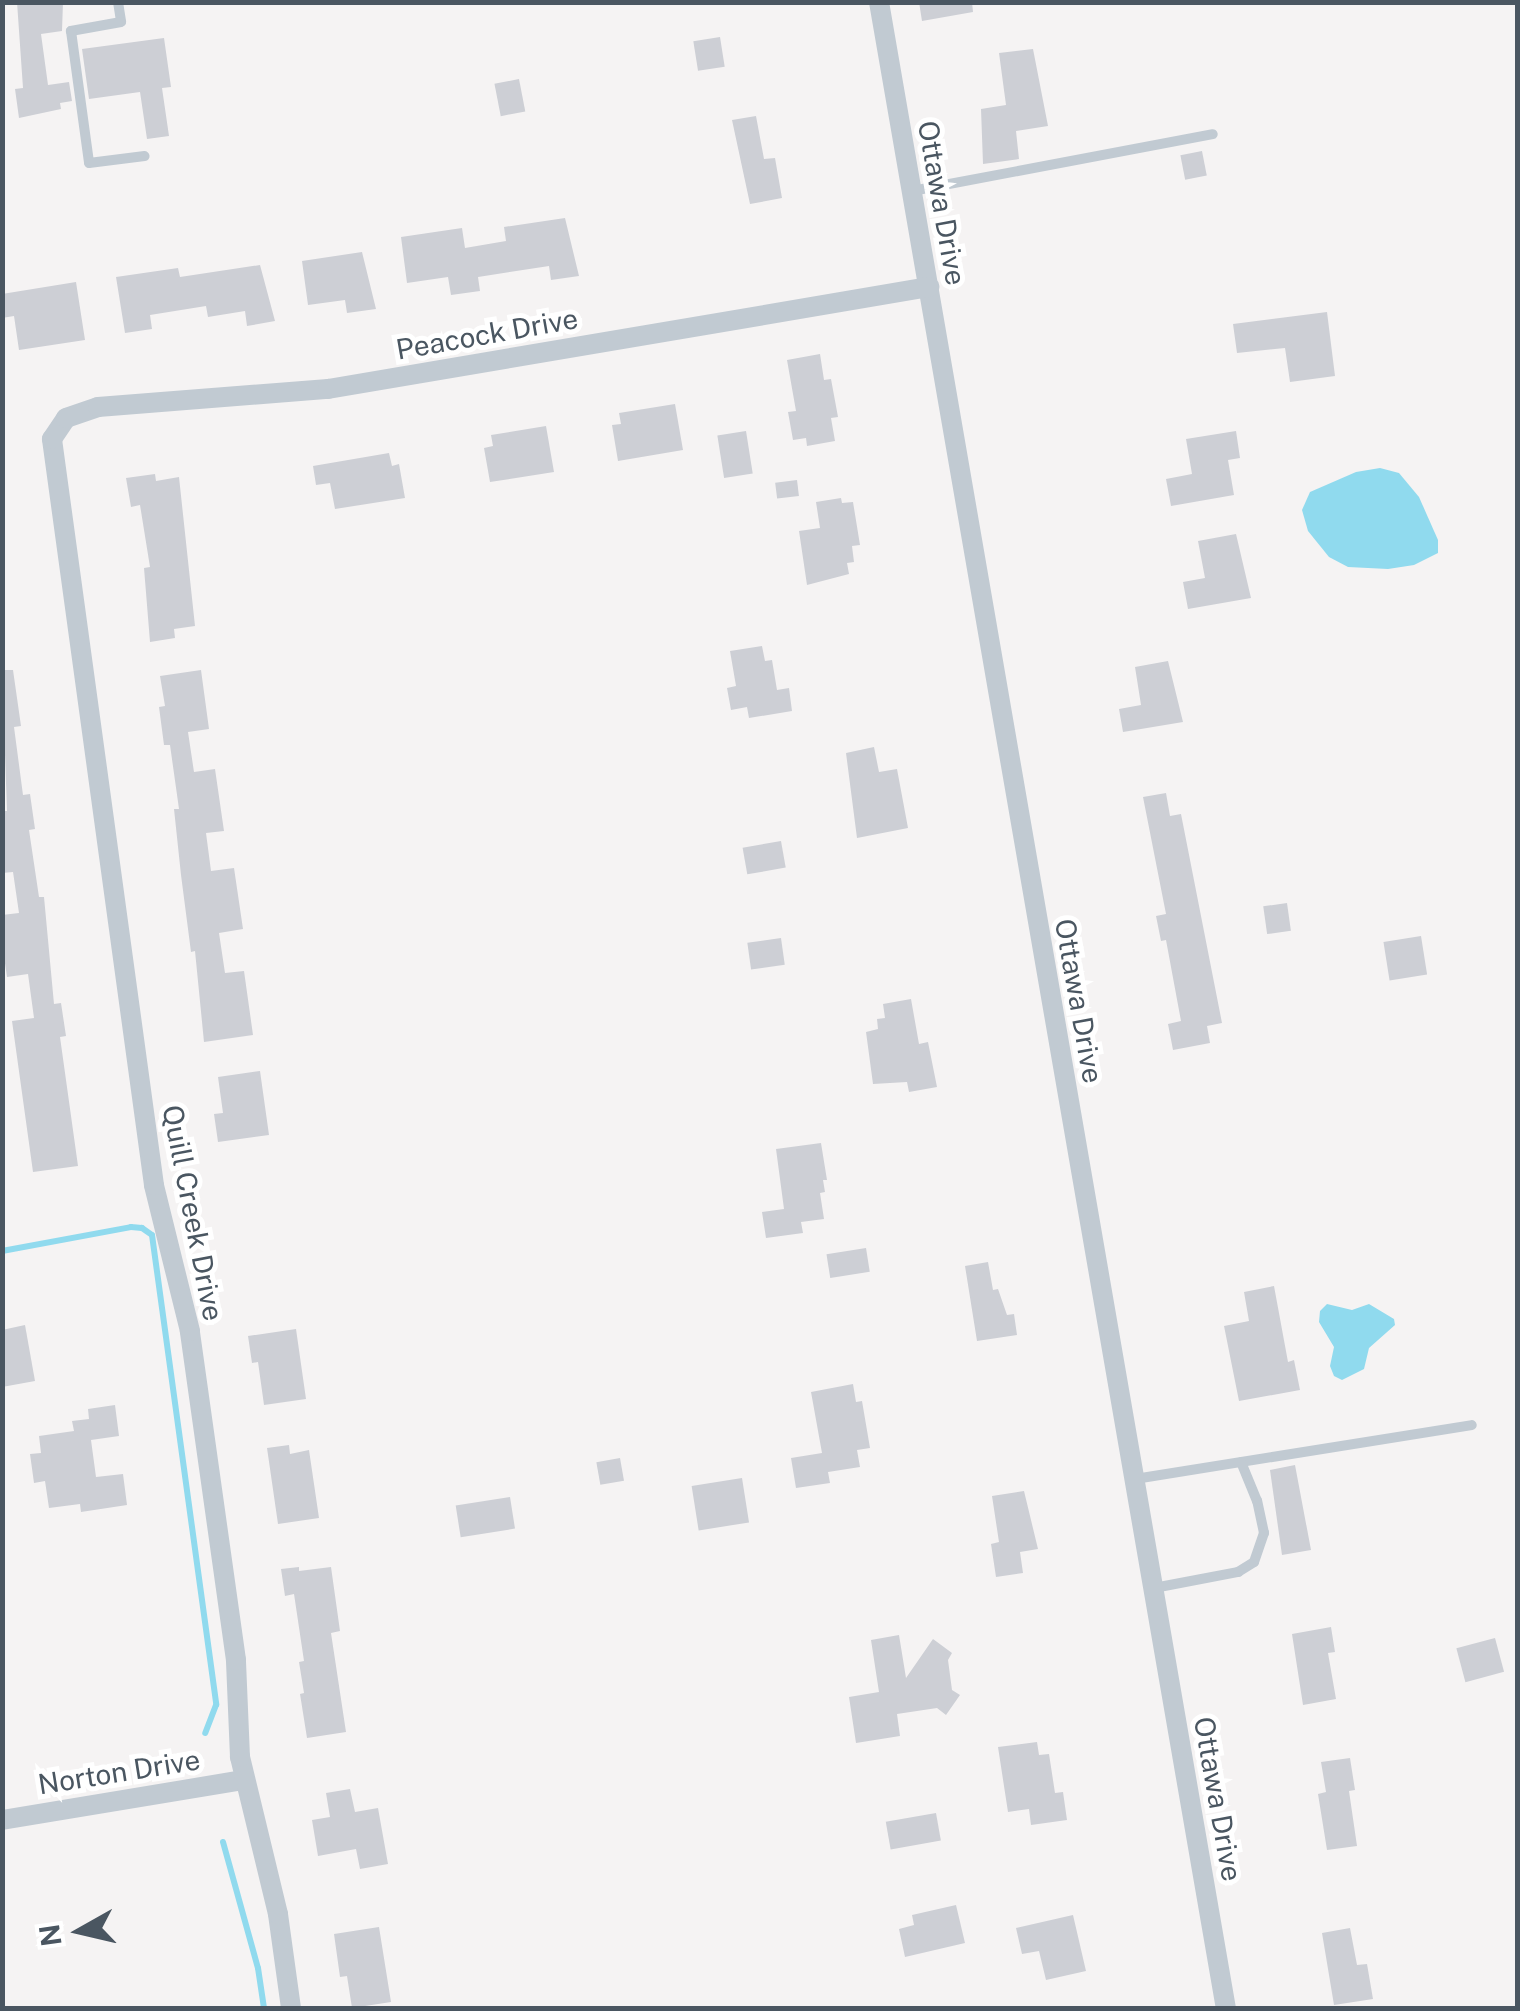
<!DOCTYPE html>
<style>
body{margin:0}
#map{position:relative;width:1520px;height:2011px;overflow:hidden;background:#f5f3f3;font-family:"Public Sans",sans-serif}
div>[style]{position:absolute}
.water>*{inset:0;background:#90daee}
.stream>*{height:6px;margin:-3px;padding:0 3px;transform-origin:3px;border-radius:3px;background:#90daee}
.building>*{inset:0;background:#cdcfd5;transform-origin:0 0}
.service>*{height:10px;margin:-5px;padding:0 5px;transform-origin:5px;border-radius:5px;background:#c1cad2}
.minor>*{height:20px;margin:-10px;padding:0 10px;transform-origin:10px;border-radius:10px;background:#c1cad2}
span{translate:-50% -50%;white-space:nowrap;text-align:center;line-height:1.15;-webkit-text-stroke:10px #fff;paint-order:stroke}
.street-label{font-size:28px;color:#4a5661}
.frame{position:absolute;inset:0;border:5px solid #4a5661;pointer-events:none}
.north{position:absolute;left:30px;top:1881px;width:100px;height:100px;-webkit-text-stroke:8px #fff;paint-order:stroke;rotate:262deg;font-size:28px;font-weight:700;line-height:40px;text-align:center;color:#4a5661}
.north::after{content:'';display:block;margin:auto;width:35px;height:45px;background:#4a5661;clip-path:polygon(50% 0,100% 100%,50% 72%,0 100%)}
</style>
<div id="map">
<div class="water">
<i style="clip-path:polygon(1380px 468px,1399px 473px,1419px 497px,1438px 540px,1438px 553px,1414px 565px,1388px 569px,1348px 567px,1329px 557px,1308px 531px,1302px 510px,1310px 492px,1356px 472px)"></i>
<i style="clip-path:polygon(1327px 1304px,1352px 1310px,1369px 1304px,1394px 1319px,1395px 1325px,1369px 1348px,1364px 1369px,1342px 1380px,1334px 1376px,1330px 1366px,1334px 1347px,1319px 1322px,1320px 1311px)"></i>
</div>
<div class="stream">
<i style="left:2px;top:1251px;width:131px;rotate:-10.5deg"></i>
<i style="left:131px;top:1227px;width:11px;rotate:5deg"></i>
<i style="left:142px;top:1228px;width:12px;rotate:35deg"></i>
<i style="left:152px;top:1235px;width:474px;rotate:82.2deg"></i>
<i style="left:216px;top:1705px;width:30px;rotate:111deg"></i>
<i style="left:223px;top:1842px;width:131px;rotate:74.5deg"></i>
<i style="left:258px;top:1968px;width:40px;rotate:81.5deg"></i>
</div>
<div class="building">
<i style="clip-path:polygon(17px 2px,63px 2px,62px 31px,41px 34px,48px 85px,69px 82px,72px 101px,60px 103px,61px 109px,19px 118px,15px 89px,23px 88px)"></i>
<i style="clip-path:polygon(919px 2px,972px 2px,973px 12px,922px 21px)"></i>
<i style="left:720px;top:37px;width:30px;height:27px;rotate:81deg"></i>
<i style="clip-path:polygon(164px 38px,171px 87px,162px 88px,169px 136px,147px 139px,140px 92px,89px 99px,82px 49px)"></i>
<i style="clip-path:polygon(1033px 49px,1048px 126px,1016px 131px,1019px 159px,983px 164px,981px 109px,1006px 105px,999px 53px)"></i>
<i style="left:519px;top:79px;width:33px;height:25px;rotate:79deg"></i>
<i style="clip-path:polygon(756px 116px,764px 159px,775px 158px,782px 198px,750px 204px,732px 120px)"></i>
<i style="left:1202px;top:151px;width:25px;height:22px;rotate:79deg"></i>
<i style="clip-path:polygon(565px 218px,579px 276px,551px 280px,549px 266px,478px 277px,480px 291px,451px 295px,448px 277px,407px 283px,401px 237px,462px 228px,465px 248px,506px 241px,504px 227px)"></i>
<i style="clip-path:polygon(362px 252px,376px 309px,347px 313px,345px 300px,308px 305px,302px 261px)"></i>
<i style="clip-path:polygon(260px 265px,275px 321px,247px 326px,245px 311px,208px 317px,206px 306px,150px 315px,152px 329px,125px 333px,116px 277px,178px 268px,180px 277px)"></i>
<i style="clip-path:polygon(76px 282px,85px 340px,19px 350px,14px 316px,2px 318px,2px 294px)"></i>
<i style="clip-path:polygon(1327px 312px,1335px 376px,1290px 382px,1285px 348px,1237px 353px,1233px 324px)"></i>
<i style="clip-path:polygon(820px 354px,824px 380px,831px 379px,838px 417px,831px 418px,835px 441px,807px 446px,806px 438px,793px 440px,788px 412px,796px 411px,787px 360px)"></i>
<i style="clip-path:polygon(675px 404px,683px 450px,618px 461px,612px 425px,621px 424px,619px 413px)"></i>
<i style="clip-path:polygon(546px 426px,554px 472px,490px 482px,484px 448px,493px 446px,491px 435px)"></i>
<i style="left:746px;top:431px;width:43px;height:29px;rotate:81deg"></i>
<i style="clip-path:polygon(1236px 431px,1240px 458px,1228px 460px,1234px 495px,1171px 506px,1166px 479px,1192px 474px,1186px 439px)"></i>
<i style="clip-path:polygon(389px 453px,392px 466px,399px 464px,405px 498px,335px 509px,330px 483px,316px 485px,313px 466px)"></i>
<i style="clip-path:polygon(155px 474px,156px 481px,179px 477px,195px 626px,174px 629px,175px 638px,150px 642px,144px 568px,150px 567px,140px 505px,131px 507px,126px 478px)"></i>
<i style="left:797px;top:480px;width:16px;height:22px;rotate:83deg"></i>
<i style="clip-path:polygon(841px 498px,842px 503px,853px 502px,860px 545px,852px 546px,854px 562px,847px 563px,849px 574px,807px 585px,799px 531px,820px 528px,816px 502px)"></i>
<i style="clip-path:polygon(1236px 534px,1251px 598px,1188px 609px,1183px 582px,1205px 578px,1198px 541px)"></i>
<i style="clip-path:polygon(762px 646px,765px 661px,772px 660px,777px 690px,789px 688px,792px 711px,749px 718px,747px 707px,731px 710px,727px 688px,736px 686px,730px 651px)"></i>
<i style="clip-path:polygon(1168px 661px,1183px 722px,1123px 732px,1119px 709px,1141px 705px,1135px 667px)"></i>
<i style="clip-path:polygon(2px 670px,13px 670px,21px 726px,14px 727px,23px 795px,30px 794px,35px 829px,29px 830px,39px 897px,44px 897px,54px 1004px,61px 1003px,66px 1036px,60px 1037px,78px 1166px,33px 1172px,12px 1021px,34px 1018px,28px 974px,7px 977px,2px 943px,2px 915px,19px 913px,13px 872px,2px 873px,2px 811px,7px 811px)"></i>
<i style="clip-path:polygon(201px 670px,209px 729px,188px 732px,194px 772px,215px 769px,224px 831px,206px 833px,211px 871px,234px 868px,243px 929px,219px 933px,225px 973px,244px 971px,253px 1035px,204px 1042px,195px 951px,191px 952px,181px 875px,174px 809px,179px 809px,170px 745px,164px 745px,159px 707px,165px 706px,160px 676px)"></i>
<i style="clip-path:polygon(874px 747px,879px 772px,897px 769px,908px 828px,857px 838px,846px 753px)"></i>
<i style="clip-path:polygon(1166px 793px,1170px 816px,1181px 814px,1222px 1023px,1207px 1026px,1210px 1043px,1173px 1050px,1168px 1024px,1181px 1021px,1166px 940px,1161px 941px,1156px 916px,1166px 914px,1143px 797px)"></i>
<i style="left:781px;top:841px;width:27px;height:39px;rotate:80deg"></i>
<i style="left:1287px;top:903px;width:28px;height:24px;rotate:82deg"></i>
<i style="left:1421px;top:936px;width:39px;height:38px;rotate:81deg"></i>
<i style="left:781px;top:938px;width:27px;height:34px;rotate:82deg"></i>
<i style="clip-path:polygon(911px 999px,919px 1044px,928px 1042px,937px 1087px,909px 1092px,907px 1082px,873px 1084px,866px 1032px,878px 1029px,877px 1019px,885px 1018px,883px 1004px)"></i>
<i style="clip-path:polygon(260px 1071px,269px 1135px,218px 1142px,214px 1114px,223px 1113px,218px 1077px)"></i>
<i style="clip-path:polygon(821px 1143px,827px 1180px,823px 1180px,825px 1192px,820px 1193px,824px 1219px,801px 1222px,803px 1233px,766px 1238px,762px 1212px,784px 1209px,776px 1149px)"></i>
<i style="left:866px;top:1248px;width:24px;height:40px;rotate:81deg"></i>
<i style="clip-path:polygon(988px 1262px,993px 1290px,998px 1289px,1007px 1315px,1014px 1314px,1017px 1335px,977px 1341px,965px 1266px)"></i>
<i style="clip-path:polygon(1274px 1286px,1288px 1362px,1294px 1360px,1300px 1390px,1239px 1401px,1224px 1326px,1249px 1321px,1244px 1292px)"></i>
<i style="clip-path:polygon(25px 1325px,35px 1381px,2px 1387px,2px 1330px)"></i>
<i style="clip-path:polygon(296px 1329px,306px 1399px,264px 1405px,258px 1362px,252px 1363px,248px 1336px)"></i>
<i style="clip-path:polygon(853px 1384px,856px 1402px,862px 1401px,870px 1448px,857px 1450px,860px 1467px,828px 1472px,830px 1483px,796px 1488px,791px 1458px,822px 1453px,811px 1392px)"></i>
<i style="clip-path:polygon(115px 1405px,119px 1436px,91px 1440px,96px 1477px,123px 1474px,127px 1505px,81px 1512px,80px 1504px,49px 1508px,45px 1481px,34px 1483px,30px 1454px,41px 1453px,39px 1436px,74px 1431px,72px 1421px,89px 1419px,88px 1409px)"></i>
<i style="clip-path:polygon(289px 1445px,290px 1454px,309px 1450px,319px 1518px,278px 1524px,267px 1448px)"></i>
<i style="left:620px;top:1458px;width:23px;height:24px;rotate:80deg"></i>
<i style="clip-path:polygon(1295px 1465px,1311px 1550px,1282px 1555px,1270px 1470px)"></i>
<i style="left:742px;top:1478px;width:45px;height:51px;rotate:81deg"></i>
<i style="clip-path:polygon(1024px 1491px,1038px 1549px,1020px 1552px,1023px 1573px,996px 1577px,991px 1544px,999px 1542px,992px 1496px)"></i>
<i style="left:510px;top:1497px;width:32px;height:55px;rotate:81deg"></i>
<i style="clip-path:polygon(299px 1567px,299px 1571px,331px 1567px,340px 1631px,331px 1633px,346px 1732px,307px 1738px,300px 1694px,304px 1693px,299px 1662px,304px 1661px,294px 1594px,285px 1596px,281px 1569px)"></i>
<i style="clip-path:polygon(1331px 1627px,1335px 1652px,1328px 1653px,1336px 1699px,1303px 1705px,1292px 1634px)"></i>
<i style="clip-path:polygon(899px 1635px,906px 1678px,933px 1639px,952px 1653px,948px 1660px,952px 1690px,960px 1695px,946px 1715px,937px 1708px,897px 1714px,900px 1736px,856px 1743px,849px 1697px,879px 1692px,871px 1640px)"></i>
<i style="left:1495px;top:1638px;width:35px;height:40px;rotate:75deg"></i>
<i style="clip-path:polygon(1037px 1742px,1039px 1755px,1049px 1754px,1055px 1793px,1063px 1792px,1067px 1820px,1031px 1825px,1029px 1809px,1008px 1812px,998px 1747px)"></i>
<i style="clip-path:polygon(1350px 1758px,1355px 1790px,1349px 1791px,1357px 1846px,1327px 1850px,1318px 1794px,1326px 1792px,1321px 1762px)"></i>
<i style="clip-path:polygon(350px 1789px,355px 1812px,378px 1808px,388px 1864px,360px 1869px,356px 1849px,318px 1856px,312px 1820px,330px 1817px,326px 1793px)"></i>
<i style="left:936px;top:1813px;width:28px;height:51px;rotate:80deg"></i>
<i style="clip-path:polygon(956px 1905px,965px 1943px,905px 1957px,899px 1929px,914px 1925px,912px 1915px)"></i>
<i style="clip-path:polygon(1073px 1915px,1086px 1971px,1046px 1980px,1039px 1951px,1022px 1954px,1016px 1928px)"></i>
<i style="clip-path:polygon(379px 1927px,391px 2002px,352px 2008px,347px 1976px,340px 1977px,334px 1934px)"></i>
<i style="clip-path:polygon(1350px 1928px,1357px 1965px,1367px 1964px,1373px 1999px,1334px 2005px,1322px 1933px)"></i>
</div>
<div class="service">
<i style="left:118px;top:2px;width:20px;rotate:81deg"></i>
<i style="left:121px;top:22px;width:51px;rotate:169.8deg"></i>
<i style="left:71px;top:31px;width:133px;rotate:82.2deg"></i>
<i style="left:89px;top:163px;width:56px;rotate:-7.1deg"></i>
<i style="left:912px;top:191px;width:306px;rotate:-10.7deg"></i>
<i style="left:1135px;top:1479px;width:341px;rotate:-9.1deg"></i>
<i style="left:1154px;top:1588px;width:86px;rotate:-10.8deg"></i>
<i style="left:1238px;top:1572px;width:19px;rotate:-32deg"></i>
<i style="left:1254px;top:1562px;width:31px;rotate:-71deg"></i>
<i style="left:1264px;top:1533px;width:33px;rotate:-102deg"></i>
<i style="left:1257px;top:1501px;width:42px;rotate:-112.3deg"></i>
</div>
<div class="minor">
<i style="left:879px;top:2px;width:2036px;rotate:80.19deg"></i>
<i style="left:2px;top:1820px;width:245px;rotate:-9.4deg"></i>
<i style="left:291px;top:2008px;width:95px;rotate:-97.9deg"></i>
<i style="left:278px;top:1914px;width:162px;rotate:-103.6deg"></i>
<i style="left:240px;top:1757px;width:97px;rotate:-92.4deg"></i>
<i style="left:236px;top:1660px;width:332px;rotate:-98deg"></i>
<i style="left:190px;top:1331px;width:150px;rotate:-103.9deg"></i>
<i style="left:154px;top:1185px;width:753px;rotate:-97.79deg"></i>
<i style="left:52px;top:439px;width:25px;rotate:-56deg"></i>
<i style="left:66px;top:418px;width:34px;rotate:-19deg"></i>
<i style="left:98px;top:407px;width:231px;rotate:-4.5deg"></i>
<i style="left:328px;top:389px;width:610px;rotate:-9.63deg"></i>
</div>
<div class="street-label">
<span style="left:942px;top:203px;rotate:80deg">Ottawa Drive</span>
<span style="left:487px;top:334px;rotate:-10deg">Peacock Drive</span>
<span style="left:1079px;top:1001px;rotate:80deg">Ottawa Drive</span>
<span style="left:193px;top:1213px;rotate:79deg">Quill Creek Drive</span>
<span style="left:119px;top:1772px;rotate:-9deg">Norton Drive</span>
<span style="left:1218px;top:1799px;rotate:80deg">Ottawa Drive</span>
</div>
<div class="frame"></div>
<div class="north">N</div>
</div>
